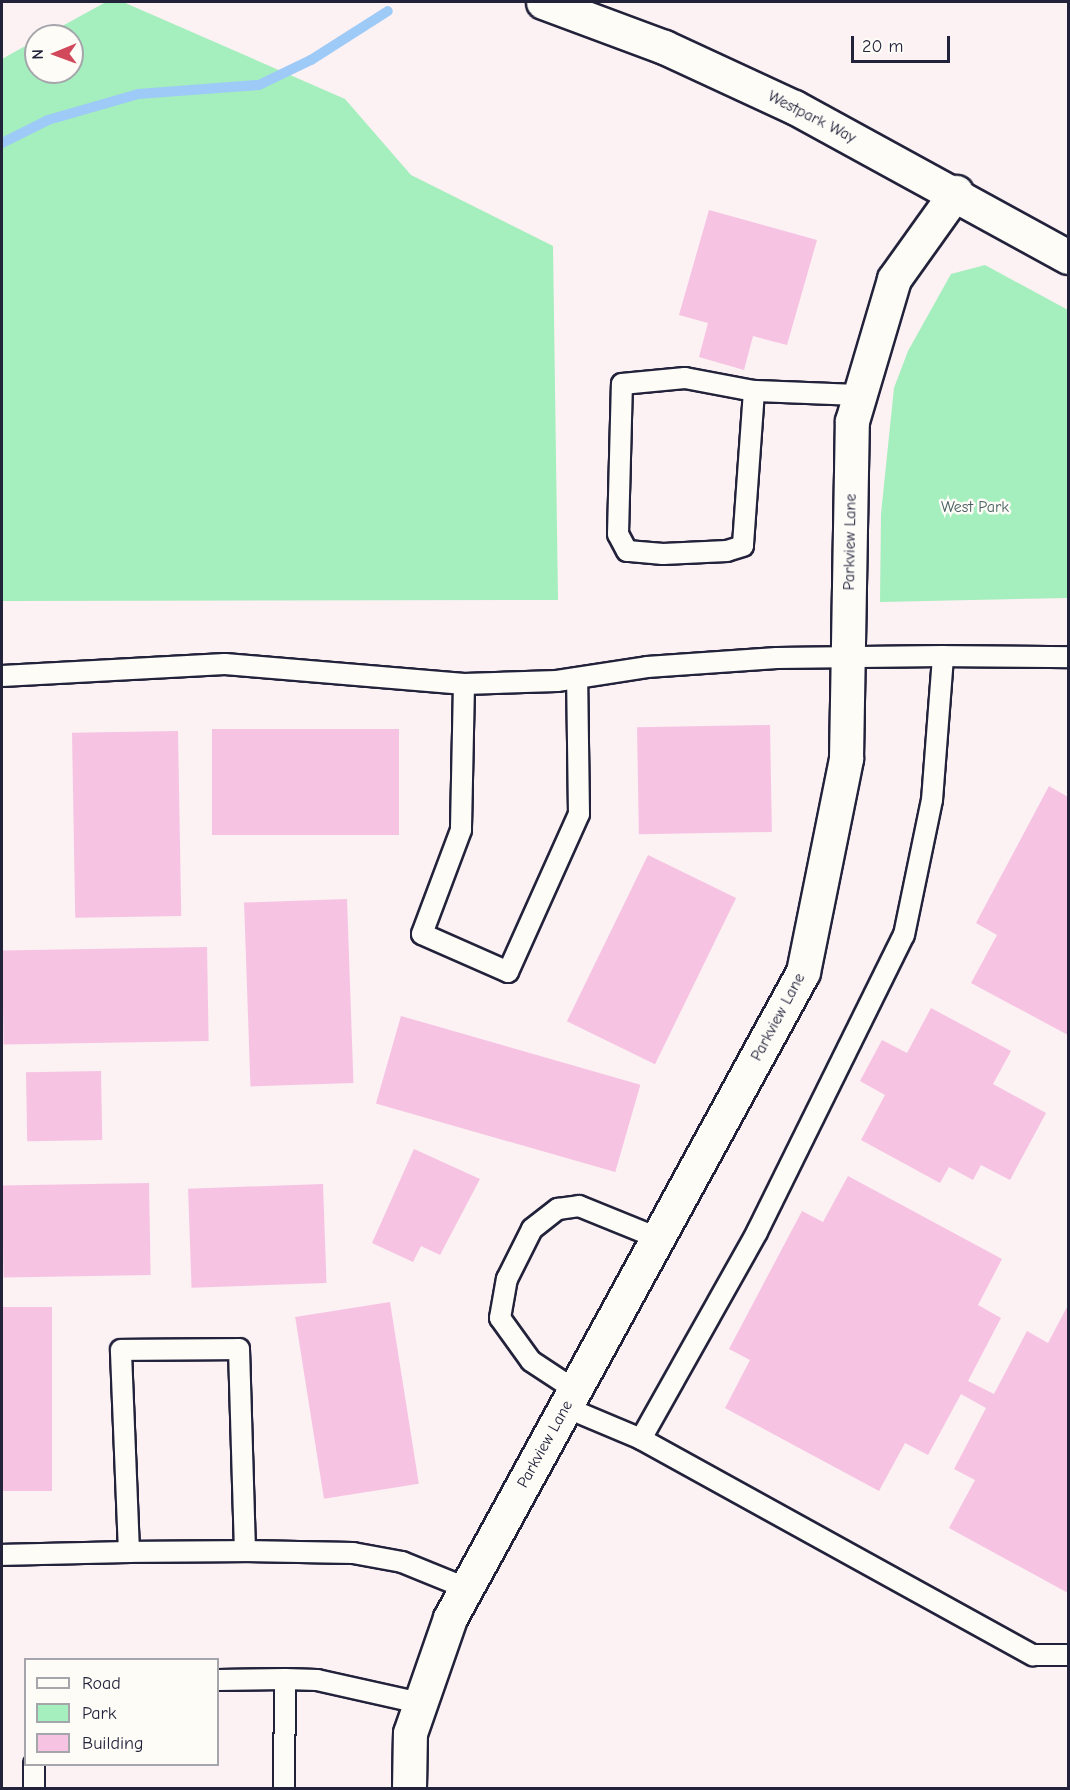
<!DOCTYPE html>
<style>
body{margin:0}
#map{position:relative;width:1070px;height:1790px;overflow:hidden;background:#fcf1f3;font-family:"Comic Neue",sans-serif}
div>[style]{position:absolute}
.green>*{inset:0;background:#a5eebd}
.stream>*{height:10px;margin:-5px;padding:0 5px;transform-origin:5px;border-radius:5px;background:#9dcaf7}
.building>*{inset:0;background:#f6c3e3;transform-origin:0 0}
.roads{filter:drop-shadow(2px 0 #22223b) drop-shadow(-2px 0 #22223b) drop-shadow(0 2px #22223b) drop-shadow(0 -2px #22223b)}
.service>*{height:20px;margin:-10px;padding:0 10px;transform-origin:10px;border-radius:10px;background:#fdfcf7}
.minor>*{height:33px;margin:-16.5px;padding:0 16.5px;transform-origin:16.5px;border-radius:16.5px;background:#fdfcf7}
.secondary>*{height:33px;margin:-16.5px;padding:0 16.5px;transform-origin:16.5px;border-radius:16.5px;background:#fdfcf7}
span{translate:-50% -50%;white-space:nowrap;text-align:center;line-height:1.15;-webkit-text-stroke:5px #fdfcf7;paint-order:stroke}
.street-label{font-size:16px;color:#22223b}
.park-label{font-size:16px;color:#495f62}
.frame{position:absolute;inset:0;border:3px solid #22223b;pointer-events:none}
.legend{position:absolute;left:24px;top:1658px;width:195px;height:108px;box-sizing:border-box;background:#fdfcf7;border:2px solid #a5a5ac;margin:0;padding:8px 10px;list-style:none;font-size:18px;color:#22223b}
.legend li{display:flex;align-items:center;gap:12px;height:30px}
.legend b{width:30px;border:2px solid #a5a5ac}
.north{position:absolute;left:24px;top:24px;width:60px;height:60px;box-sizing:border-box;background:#fdfcf7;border:2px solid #a5a5ac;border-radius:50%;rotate:269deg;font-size:16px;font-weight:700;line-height:24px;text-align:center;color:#22223b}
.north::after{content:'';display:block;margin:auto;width:21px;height:27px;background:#d1495b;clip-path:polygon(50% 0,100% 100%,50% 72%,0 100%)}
.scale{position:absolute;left:851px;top:36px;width:99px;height:27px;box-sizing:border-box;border:3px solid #22223b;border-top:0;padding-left:8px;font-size:18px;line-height:21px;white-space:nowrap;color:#22223b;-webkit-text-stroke:4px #fdfcf7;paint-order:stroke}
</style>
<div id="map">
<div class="green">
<i style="clip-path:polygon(106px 2px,123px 2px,345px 99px,411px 175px,553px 246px,558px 600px,2px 601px,2px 59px,36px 40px,36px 72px,72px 72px,72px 36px,44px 36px)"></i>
<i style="clip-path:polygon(985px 265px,1068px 310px,1068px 598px,880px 602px,881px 514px,894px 388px,908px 351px,951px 274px)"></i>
</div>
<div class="stream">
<i style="left:2px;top:143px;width:51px;rotate:-26.6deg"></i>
<i style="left:48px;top:120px;width:94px;rotate:-16.1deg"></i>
<i style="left:138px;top:94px;width:121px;rotate:-4.3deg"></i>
<i style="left:259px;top:85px;width:58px;rotate:-25.7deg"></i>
<i style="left:311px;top:60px;width:91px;rotate:-32.5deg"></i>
</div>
<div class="building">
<i style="clip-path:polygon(709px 210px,817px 240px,787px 345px,753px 336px,744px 370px,699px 357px,708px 323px,679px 315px)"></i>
<i style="left:770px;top:725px;width:107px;height:133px;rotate:89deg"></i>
<i style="left:399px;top:729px;width:106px;height:187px;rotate:90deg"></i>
<i style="left:178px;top:731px;width:185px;height:106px;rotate:89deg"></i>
<i style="clip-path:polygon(1049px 786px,1068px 797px,1068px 1035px,971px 983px,997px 935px,976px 923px)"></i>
<i style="left:648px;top:855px;width:98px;height:185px;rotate:26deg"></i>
<i style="left:347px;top:899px;width:184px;height:103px;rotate:88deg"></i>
<i style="left:207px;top:947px;width:94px;height:205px;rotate:89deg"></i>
<i style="clip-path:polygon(931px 1008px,1011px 1051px,993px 1084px,1046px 1113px,1010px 1180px,981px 1165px,973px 1180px,949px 1167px,940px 1183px,861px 1140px,885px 1095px,860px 1081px,882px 1040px,907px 1053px)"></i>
<i style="left:401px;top:1016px;width:249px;height:91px;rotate:16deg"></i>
<i style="left:101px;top:1071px;width:69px;height:75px;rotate:89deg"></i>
<i style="clip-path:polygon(414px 1149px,480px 1179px,440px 1255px,421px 1246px,413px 1262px,372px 1243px)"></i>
<i style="clip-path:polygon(848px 1176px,1002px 1259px,978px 1305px,1001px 1318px,968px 1381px,994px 1394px,1027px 1331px,1048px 1343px,1068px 1305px,1068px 1593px,949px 1528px,975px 1480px,954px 1469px,986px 1408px,961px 1394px,928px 1455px,905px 1443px,879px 1491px,725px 1408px,750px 1360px,729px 1349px,802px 1211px,823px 1222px)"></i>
<i style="left:149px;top:1183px;width:92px;height:147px;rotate:89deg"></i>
<i style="left:323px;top:1184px;width:99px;height:135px;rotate:88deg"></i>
<i style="left:390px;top:1302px;width:184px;height:96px;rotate:81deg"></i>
<i style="left:2px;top:1307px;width:50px;height:184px"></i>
</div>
<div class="roads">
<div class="service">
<i style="left:754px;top:391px;width:155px;rotate:94.1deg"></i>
<i style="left:743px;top:546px;width:17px;rotate:163deg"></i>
<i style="left:727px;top:551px;width:64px;rotate:177.3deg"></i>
<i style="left:663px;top:554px;width:36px;rotate:-175deg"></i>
<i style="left:627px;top:551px;width:19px;rotate:-118deg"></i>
<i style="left:618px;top:534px;width:150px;rotate:-88.5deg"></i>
<i style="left:622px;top:384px;width:63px;rotate:-5.4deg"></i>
<i style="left:685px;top:378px;width:70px;rotate:10.7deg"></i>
<i style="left:754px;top:391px;width:106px;rotate:2.2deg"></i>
<i style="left:2px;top:676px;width:223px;rotate:-3.1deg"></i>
<i style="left:225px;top:664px;width:240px;rotate:4.8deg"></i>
<i style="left:464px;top:684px;width:93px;rotate:-1.8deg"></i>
<i style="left:557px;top:681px;width:91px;rotate:-8.8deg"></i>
<i style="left:647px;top:667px;width:130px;rotate:-4deg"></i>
<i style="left:777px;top:658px;width:166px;rotate:-0.7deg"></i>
<i style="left:464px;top:684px;width:146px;rotate:91.2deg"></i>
<i style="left:461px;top:830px;width:111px;rotate:110.6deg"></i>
<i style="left:422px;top:934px;width:94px;rotate:23.8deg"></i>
<i style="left:508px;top:972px;width:173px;rotate:-65.8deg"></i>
<i style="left:579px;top:814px;width:136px;rotate:-90.8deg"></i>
<i style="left:575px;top:1390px;width:53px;rotate:-146.6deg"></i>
<i style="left:531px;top:1361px;width:53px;rotate:-125.8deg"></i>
<i style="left:500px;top:1318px;width:40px;rotate:-80deg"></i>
<i style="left:507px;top:1279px;width:56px;rotate:-63.4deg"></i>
<i style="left:532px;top:1229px;width:33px;rotate:-38deg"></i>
<i style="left:558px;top:1209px;width:21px;rotate:-8deg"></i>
<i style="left:579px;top:1206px;width:85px;rotate:22.1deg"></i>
<i style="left:565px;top:1407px;width:82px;rotate:22.8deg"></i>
<i style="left:641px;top:1439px;width:448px;rotate:28.9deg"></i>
<i style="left:1033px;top:1655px;width:35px"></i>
<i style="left:641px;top:1439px;width:237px;rotate:-60.7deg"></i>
<i style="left:757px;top:1232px;width:331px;rotate:-63.7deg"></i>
<i style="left:904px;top:935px;width:138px;rotate:-78.3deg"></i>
<i style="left:932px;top:800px;width:144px;rotate:-85.6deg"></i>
<i style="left:943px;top:656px;width:125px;rotate:0.5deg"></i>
<i style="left:245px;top:1551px;width:116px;rotate:179.5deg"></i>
<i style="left:129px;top:1552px;width:202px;rotate:-92.3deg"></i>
<i style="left:121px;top:1350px;width:118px;rotate:-0.5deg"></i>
<i style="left:239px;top:1349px;width:202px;rotate:88.3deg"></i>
<i style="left:245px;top:1551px;width:108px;rotate:1.1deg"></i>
<i style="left:353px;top:1553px;width:50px;rotate:10.4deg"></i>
<i style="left:402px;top:1562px;width:69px;rotate:22.1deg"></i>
<i style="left:2px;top:1555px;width:127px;rotate:-1.4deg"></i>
<i style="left:285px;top:1679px;width:32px;rotate:2deg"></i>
<i style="left:317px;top:1680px;width:106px;rotate:12.6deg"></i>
<i style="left:218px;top:1680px;width:67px;rotate:-0.9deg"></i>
<i style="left:285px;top:1679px;width:109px;rotate:90.5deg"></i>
<i style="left:34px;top:1788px;width:24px;rotate:-90deg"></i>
</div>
<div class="minor">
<i style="left:409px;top:1788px;width:55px;rotate:-89deg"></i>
<i style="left:410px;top:1733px;width:122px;rotate:-70.8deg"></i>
<i style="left:450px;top:1618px;width:736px;rotate:-61.35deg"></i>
<i style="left:803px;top:972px;width:218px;rotate:-78.6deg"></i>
<i style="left:846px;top:758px;width:337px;rotate:-89deg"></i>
<i style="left:852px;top:421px;width:148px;rotate:-73.5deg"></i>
<i style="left:894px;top:279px;width:107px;rotate:-54.5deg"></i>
</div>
<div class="secondary">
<i style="left:543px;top:2px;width:129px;rotate:20.4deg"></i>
<i style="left:664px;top:47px;width:143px;rotate:24.8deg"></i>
<i style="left:794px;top:107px;width:312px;rotate:28.7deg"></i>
</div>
</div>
<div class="street-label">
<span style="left:812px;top:117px;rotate:27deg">Westpark Way</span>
<span style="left:850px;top:542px;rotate:-89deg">Parkview Lane</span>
<span style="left:778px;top:1017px;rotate:-62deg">Parkview Lane</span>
<span style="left:545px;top:1444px;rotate:-61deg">Parkview Lane</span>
</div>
<div class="park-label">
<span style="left:975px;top:507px">West Park</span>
</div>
<div class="frame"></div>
<ul class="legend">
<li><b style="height:8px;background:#fdfcf7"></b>Road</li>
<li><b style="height:16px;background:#a5eebd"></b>Park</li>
<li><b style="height:16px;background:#f6c3e3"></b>Building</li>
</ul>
<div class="north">N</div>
<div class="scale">20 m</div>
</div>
